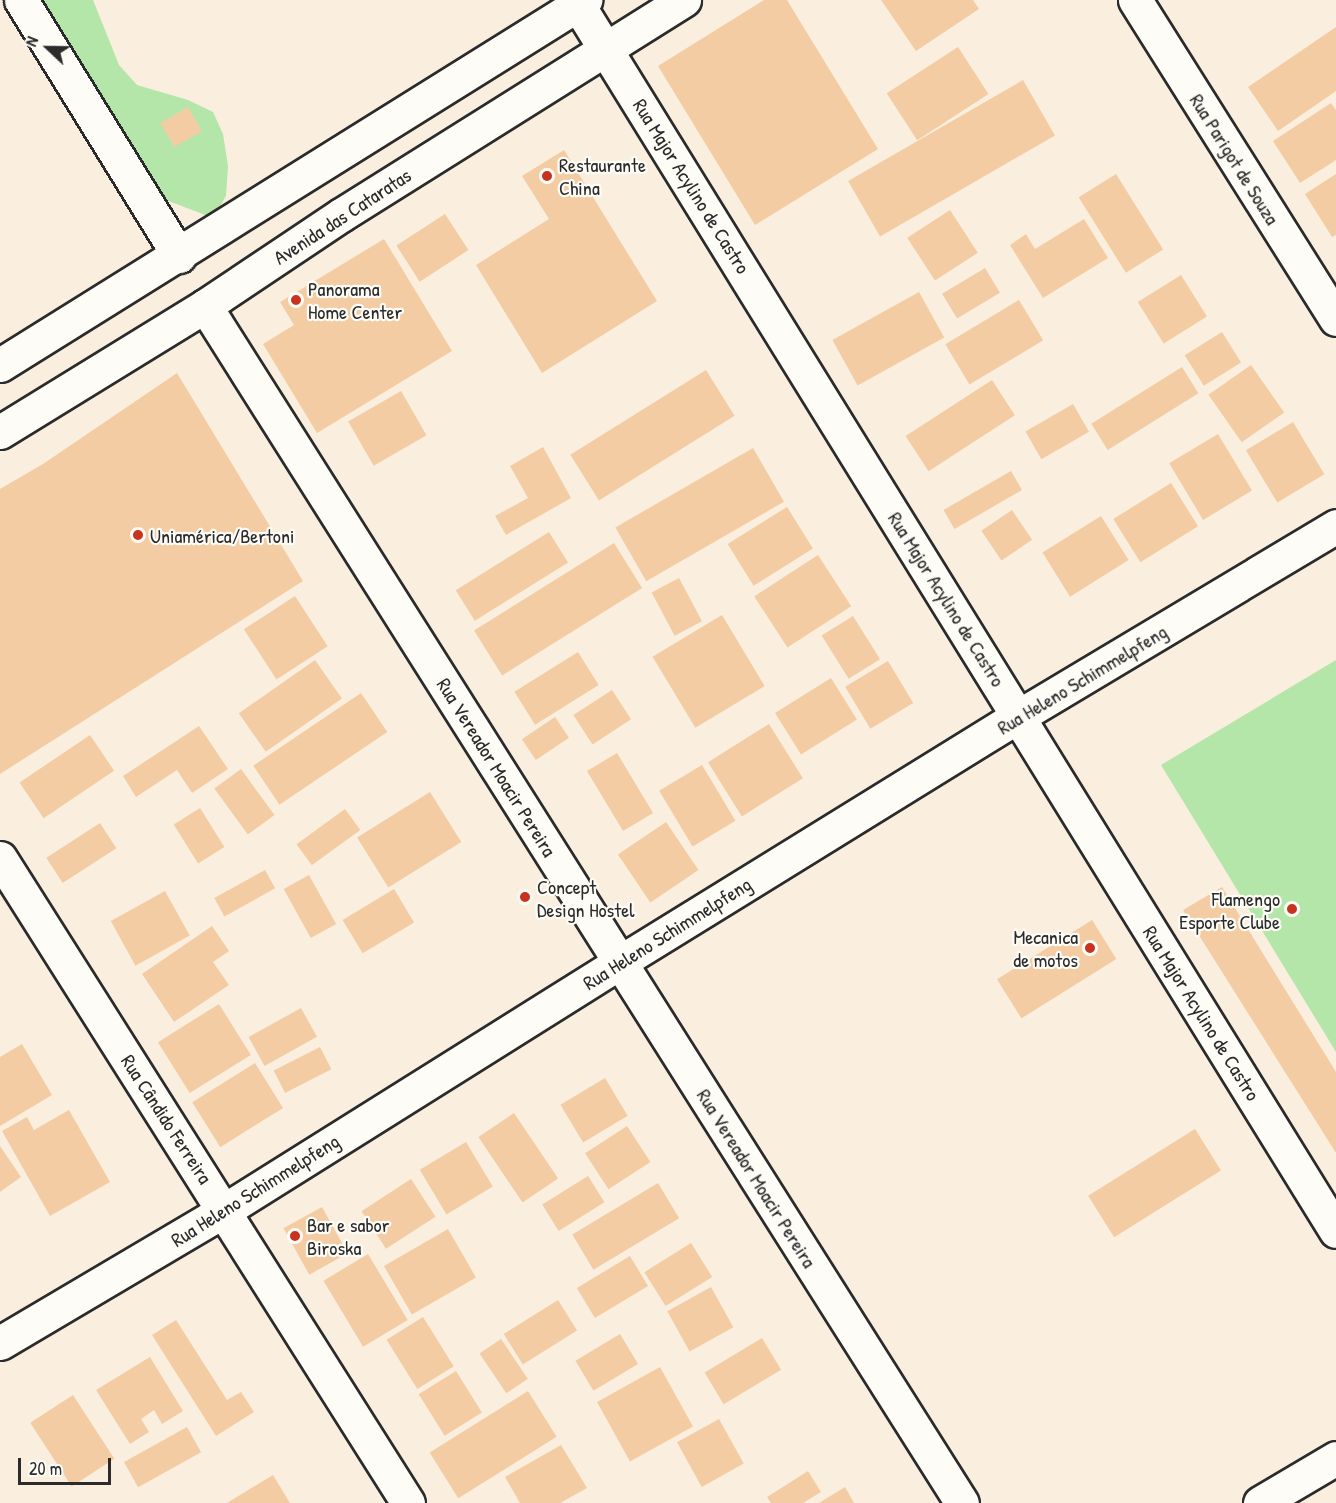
<!DOCTYPE html>
<meta charset="utf-8">
<style>
body{margin:0}
#map{position:relative;width:1336px;height:1503px;overflow:hidden;background:#faeede;font-family:"Patrick Hand",sans-serif}
div>[style]{position:absolute}
.green>*{inset:0;background:#b3e6a8}
.building>*{inset:0;background:#f4cca3;transform-origin:0 0}
.roads{filter:drop-shadow(2px 0 #2b2b2b) drop-shadow(-2px 0 #2b2b2b) drop-shadow(0 2px #2b2b2b) drop-shadow(0 -2px #2b2b2b)}
.minor>*{height:33px;margin:-16.5px;padding:0 16.5px;transform-origin:16.5px;border-radius:16.5px;background:#fdfcf7}
.primary>*{height:33px;margin:-16.5px;padding:0 16.5px;transform-origin:16.5px;border-radius:16.5px;background:#fdfcf7}
.dots>*{width:16px;height:16px;translate:-50% -50%;box-sizing:border-box;border:3px solid #fdfcf7;border-radius:50%}
span{translate:-50% -50%;white-space:nowrap;text-align:center;line-height:1.15;-webkit-text-stroke:4.5px #fdfcf7;paint-order:stroke}
.street-label{font-size:20px;color:#2b2b2b}
.poi-label{font-size:20px;color:#2b2b2b}
.left{translate:0 -50%;text-align:left}
.right{translate:-100% -50%;text-align:right}
.north{position:absolute;left:18px;top:18px;width:60px;height:60px;-webkit-text-stroke:4px #fdfcf7;paint-order:stroke;rotate:292deg;font-size:16px;font-weight:700;line-height:24px;text-align:center;color:#2b2b2b}
.north::after{content:'';display:block;margin:auto;width:21px;height:27px;background:#2b2b2b;clip-path:polygon(50% 0,100% 100%,50% 72%,0 100%)}
.scale{position:absolute;left:18px;top:1458px;width:93px;height:27px;box-sizing:border-box;border:3px solid #2b2b2b;border-top:0;padding-left:8px;font-size:18px;line-height:21px;white-space:nowrap;color:#2b2b2b;-webkit-text-stroke:4px #fdfcf7;paint-order:stroke}
</style>
<div id="map">
<div class="green">
<i style="clip-path:polygon(37px 0,93px 0,119px 65px,137px 85px,188px 100px,213px 112px,223px 134px,228px 166px,226px 196px,213px 218px,166px 200px,146px 185px,66px 40px)"></i>
<i style="clip-path:polygon(1336px 660px,1336px 1052px,1161px 765px)"></i>
</div>
<div class="building">
<i style="clip-path:polygon(764px 0,787px 0,878px 149px,755px 225px,658px 66px)"></i>
<i style="clip-path:polygon(881px 0,973px 0,979px 9px,916px 51px)"></i>
<i style="clip-path:polygon(1336px 27px,1336px 91px,1278px 131px,1248px 87px)"></i>
<i style="left:958px;top:47px;width:56px;height:85px;rotate:57deg"></i>
<i style="left:1023px;top:80px;width:64px;height:202px;rotate:60deg"></i>
<i style="clip-path:polygon(1331px 103px,1336px 110px,1336px 160px,1300px 183px,1273px 141px)"></i>
<i style="left:188px;top:107px;width:28px;height:32px;rotate:60deg"></i>
<i style="clip-path:polygon(564px 150px,657px 301px,542px 373px,476px 265px,549px 219px,522px 176px)"></i>
<i style="left:1116px;top:174px;width:89px;height:44px;rotate:58deg"></i>
<i style="clip-path:polygon(1336px 174px,1336px 235px,1332px 237px,1305px 194px)"></i>
<i style="left:950px;top:210px;width:51px;height:51px;rotate:57deg"></i>
<i style="left:445px;top:214px;width:43px;height:58px;rotate:57deg"></i>
<i style="clip-path:polygon(1084px 219px,1108px 258px,1043px 298px,1010px 245px,1026px 234px,1035px 249px)"></i>
<i style="clip-path:polygon(384px 239px,452px 351px,317px 433px,263px 344px,294px 325px,280px 302px)"></i>
<i style="left:985px;top:268px;width:29px;height:50px;rotate:59deg"></i>
<i style="left:1181px;top:275px;width:49px;height:51px;rotate:58deg"></i>
<i style="left:919px;top:292px;width:52px;height:99px;rotate:61deg"></i>
<i style="left:1019px;top:300px;width:47px;height:86px;rotate:59deg"></i>
<i style="left:1222px;top:332px;width:36px;height:44px;rotate:58deg"></i>
<i style="left:1251px;top:365px;width:58px;height:52px;rotate:55deg"></i>
<i style="left:1182px;top:367px;width:31px;height:107px;rotate:58deg"></i>
<i style="left:706px;top:370px;width:54px;height:160px;rotate:58deg"></i>
<i style="clip-path:polygon(177px 373px,303px 581px,0 774px,0 489px,43px 464px)"></i>
<i style="left:992px;top:380px;width:42px;height:103px;rotate:57deg"></i>
<i style="left:401px;top:391px;width:51px;height:61px;rotate:60deg"></i>
<i style="left:1073px;top:404px;width:32px;height:55px;rotate:60deg"></i>
<i style="left:1293px;top:422px;width:61px;height:55px;rotate:59deg"></i>
<i style="left:1218px;top:434px;width:66px;height:57px;rotate:59deg"></i>
<i style="clip-path:polygon(543px 447px,571px 498px,506px 535px,495px 516px,528px 498px,510px 466px)"></i>
<i style="left:753px;top:448px;width:62px;height:159px;rotate:60deg"></i>
<i style="left:1011px;top:471px;width:22px;height:78px;rotate:60deg"></i>
<i style="left:1171px;top:483px;width:51px;height:68px;rotate:58deg"></i>
<i style="left:787px;top:507px;width:49px;height:70px;rotate:58deg"></i>
<i style="left:1012px;top:510px;width:36px;height:37px;rotate:56deg"></i>
<i style="left:1101px;top:516px;width:52px;height:69px;rotate:58deg"></i>
<i style="left:549px;top:532px;width:36px;height:110px;rotate:58deg"></i>
<i style="left:614px;top:543px;width:53px;height:165px;rotate:58deg"></i>
<i style="left:818px;top:555px;width:61px;height:76px;rotate:57deg"></i>
<i style="left:679px;top:578px;width:49px;height:31px;rotate:62deg"></i>
<i style="left:295px;top:596px;width:60px;height:61px;rotate:57deg"></i>
<i style="left:722px;top:615px;width:83px;height:81px;rotate:59deg"></i>
<i style="left:853px;top:616px;width:51px;height:37px;rotate:58deg"></i>
<i style="left:578px;top:652px;width:39px;height:75px;rotate:58deg"></i>
<i style="left:315px;top:660px;width:47px;height:93px;rotate:55deg"></i>
<i style="left:888px;top:661px;width:49px;height:50px;rotate:59deg"></i>
<i style="left:831px;top:678px;width:49px;height:66px;rotate:58deg"></i>
<i style="left:612px;top:690px;width:35px;height:46px;rotate:57deg"></i>
<i style="left:361px;top:693px;width:47px;height:130px;rotate:56deg"></i>
<i style="left:555px;top:717px;width:25px;height:40px;rotate:56deg"></i>
<i style="left:769px;top:724px;width:64px;height:72px;rotate:58deg"></i>
<i style="clip-path:polygon(199px 726px,228px 769px,192px 793px,177px 770px,136px 797px,123px 776px)"></i>
<i style="left:90px;top:735px;width:43px;height:85px;rotate:56deg"></i>
<i style="left:617px;top:753px;width:70px;height:35px;rotate:59deg"></i>
<i style="left:702px;top:765px;width:65px;height:50px;rotate:59deg"></i>
<i style="left:241px;top:769px;width:57px;height:33px;rotate:54deg"></i>
<i style="left:430px;top:792px;width:59px;height:86px;rotate:58deg"></i>
<i style="left:200px;top:808px;width:46px;height:31px;rotate:58deg"></i>
<i style="left:345px;top:809px;width:26px;height:60px;rotate:54deg"></i>
<i style="left:666px;top:822px;width:58px;height:58px;rotate:56deg"></i>
<i style="left:100px;top:823px;width:30px;height:64px;rotate:57deg"></i>
<i style="left:265px;top:870px;width:21px;height:58px;rotate:61deg"></i>
<i style="left:309px;top:875px;width:56px;height:29px;rotate:61deg"></i>
<i style="clip-path:polygon(1222px 887px,1336px 1072px,1336px 1153px,1183px 910px)"></i>
<i style="left:394px;top:889px;width:39px;height:60px;rotate:59deg"></i>
<i style="left:165px;top:891px;width:51px;height:62px;rotate:61deg"></i>
<i style="left:1092px;top:920px;width:46px;height:112px;rotate:58deg"></i>
<i style="clip-path:polygon(212px 926px,229px 951px,213px 962px,229px 985px,174px 1022px,142px 974px)"></i>
<i style="left:219px;top:1004px;width:60px;height:72px;rotate:58deg"></i>
<i style="left:301px;top:1008px;width:33px;height:60px;rotate:61deg"></i>
<i style="clip-path:polygon(22px 1044px,52px 1095px,0 1126px,0 1057px)"></i>
<i style="left:320px;top:1047px;width:25px;height:52px;rotate:63deg"></i>
<i style="left:255px;top:1063px;width:53px;height:74px;rotate:58deg"></i>
<i style="left:605px;top:1078px;width:44px;height:52px;rotate:59deg"></i>
<i style="clip-path:polygon(69px 1110px,110px 1182px,50px 1216px,2px 1131px,27px 1117px,34px 1130px)"></i>
<i style="left:514px;top:1113px;width:79px;height:43px;rotate:56deg"></i>
<i style="left:627px;top:1126px;width:43px;height:50px;rotate:57deg"></i>
<i style="left:1195px;top:1129px;width:49px;height:126px;rotate:58deg"></i>
<i style="left:466px;top:1142px;width:52px;height:54px;rotate:59deg"></i>
<i style="clip-path:polygon(0 1146px,21px 1177px,0 1192px)"></i>
<i style="left:588px;top:1176px;width:31px;height:54px;rotate:58deg"></i>
<i style="left:411px;top:1179px;width:45px;height:59px;rotate:57deg"></i>
<i style="left:658px;top:1183px;width:41px;height:100px;rotate:59deg"></i>
<i style="left:322px;top:1207px;width:53px;height:44px;rotate:61deg"></i>
<i style="left:448px;top:1229px;width:56px;height:74px;rotate:60deg"></i>
<i style="left:691px;top:1243px;width:40px;height:55px;rotate:58deg"></i>
<i style="left:368px;top:1254px;width:77px;height:52px;rotate:59deg"></i>
<i style="left:630px;top:1256px;width:35px;height:62px;rotate:59deg"></i>
<i style="left:711px;top:1287px;width:46px;height:50px;rotate:61deg"></i>
<i style="left:558px;top:1300px;width:36px;height:64px;rotate:58deg"></i>
<i style="left:423px;top:1317px;width:58px;height:43px;rotate:58deg"></i>
<i style="clip-path:polygon(176px 1320px,227px 1400px,241px 1392px,254px 1412px,216px 1436px,152px 1335px)"></i>
<i style="left:620px;top:1334px;width:35px;height:52px;rotate:59deg"></i>
<i style="left:762px;top:1338px;width:37px;height:67px;rotate:59deg"></i>
<i style="left:501px;top:1339px;width:48px;height:26px;rotate:56deg"></i>
<i style="clip-path:polygon(150px 1357px,183px 1411px,162px 1424px,154px 1410px,141px 1419px,149px 1432px,130px 1444px,96px 1390px)"></i>
<i style="left:660px;top:1367px;width:68px;height:72px;rotate:61deg"></i>
<i style="left:456px;top:1371px;width:49px;height:44px;rotate:58deg"></i>
<i style="left:528px;top:1391px;width:54px;height:116px;rotate:58deg"></i>
<i style="left:73px;top:1395px;width:76px;height:51px;rotate:57deg"></i>
<i style="left:719px;top:1419px;width:51px;height:48px;rotate:61deg"></i>
<i style="left:187px;top:1427px;width:29px;height:72px;rotate:61deg"></i>
<i style="clip-path:polygon(561px 1445px,587px 1488px,560px 1503px,520px 1503px,505px 1477px)"></i>
<i style="clip-path:polygon(808px 1471px,821px 1492px,803px 1503px,771px 1503px,767px 1497px)"></i>
<i style="clip-path:polygon(273px 1475px,290px 1503px,227px 1503px)"></i>
<i style="clip-path:polygon(845px 1487px,854px 1503px,819px 1503px)"></i>
</div>
<div class="roads">
<div class="minor">
<i style="left:21px;top:0;width:301px;rotate:58.3deg"></i>
<i style="left:575px;top:0;width:1447px;rotate:58.28deg"></i>
<i style="left:1135px;top:0;width:377px;rotate:57.8deg"></i>
<i style="left:205px;top:306px;width:1416px;rotate:57.69deg"></i>
<i style="left:0;top:858px;width:763px;rotate:57.68deg"></i>
<i style="left:0;top:1343px;width:261px;rotate:-30.6deg"></i>
<i style="left:225px;top:1210px;width:466px;rotate:-32.1deg"></i>
<i style="left:620px;top:962px;width:469px;rotate:-31.7deg"></i>
<i style="left:1019px;top:716px;width:370px;rotate:-30.9deg"></i>
<i style="left:1260px;top:1503px;width:88px;rotate:-30.6deg"></i>
</div>
<div class="primary">
<i style="left:0;top:365px;width:690px;rotate:-31.96deg"></i>
<i style="left:0;top:432px;width:241px;rotate:-31.6deg"></i>
<i style="left:205px;top:306px;width:164px;rotate:-33.8deg"></i>
<i style="left:341px;top:215px;width:405px;rotate:-32.1deg"></i>
</div>
</div>
<div class="dots">
<i style="left:547px;top:176px;background:#c8321e"></i>
<i style="left:296px;top:300px;background:#c8321e"></i>
<i style="left:138px;top:535px;background:#c8321e"></i>
<i style="left:525px;top:897px;background:#c8321e"></i>
<i style="left:1292px;top:909px;background:#c8321e"></i>
<i style="left:1090px;top:948px;background:#c8321e"></i>
<i style="left:295px;top:1236px;background:#c8321e"></i>
</div>
<div class="street-label">
<span style="left:1235px;top:159px;rotate:58deg">Rua Parigot de Souza</span>
<span style="left:692px;top:186px;rotate:58deg">Rua Major Acylino de Castro</span>
<span style="left:342px;top:216px;rotate:-33deg">Avenida das Cataratas</span>
<span style="left:947px;top:599px;rotate:58deg">Rua Major Acylino de Castro</span>
<span style="left:1082px;top:679px;rotate:-31deg">Rua Heleno Schimmelpfeng</span>
<span style="left:497px;top:767px;rotate:58deg">Rua Vereador Moacir Pereira</span>
<span style="left:667px;top:933px;rotate:-32deg">Rua Heleno Schimmelpfeng</span>
<span style="left:1202px;top:1013px;rotate:58deg">Rua Major Acylino de Castro</span>
<span style="left:167px;top:1119px;rotate:57deg">Rua Cândido Ferreira</span>
<span style="left:757px;top:1178px;rotate:58deg">Rua Vereador Moacir Pereira</span>
<span style="left:255px;top:1190px;rotate:-32deg">Rua Heleno Schimmelpfeng</span>
</div>
<div class="poi-label">
<span class="left" style="left:559px;top:176px">Restaurante<br>China</span>
<span class="left" style="left:308px;top:300px">Panorama<br>Home Center</span>
<span class="left" style="left:150px;top:535px">Uniamérica/Bertoni</span>
<span class="left" style="left:537px;top:898px">Concept<br>Design Hostel</span>
<span class="right" style="left:1280px;top:910px">Flamengo<br>Esporte Clube</span>
<span class="right" style="left:1078px;top:948px">Mecanica<br>de motos</span>
<span class="left" style="left:307px;top:1236px">Bar e sabor<br>Biroska</span>
</div>
<div class="north">N</div>
<div class="scale">20 m</div>
</div>
